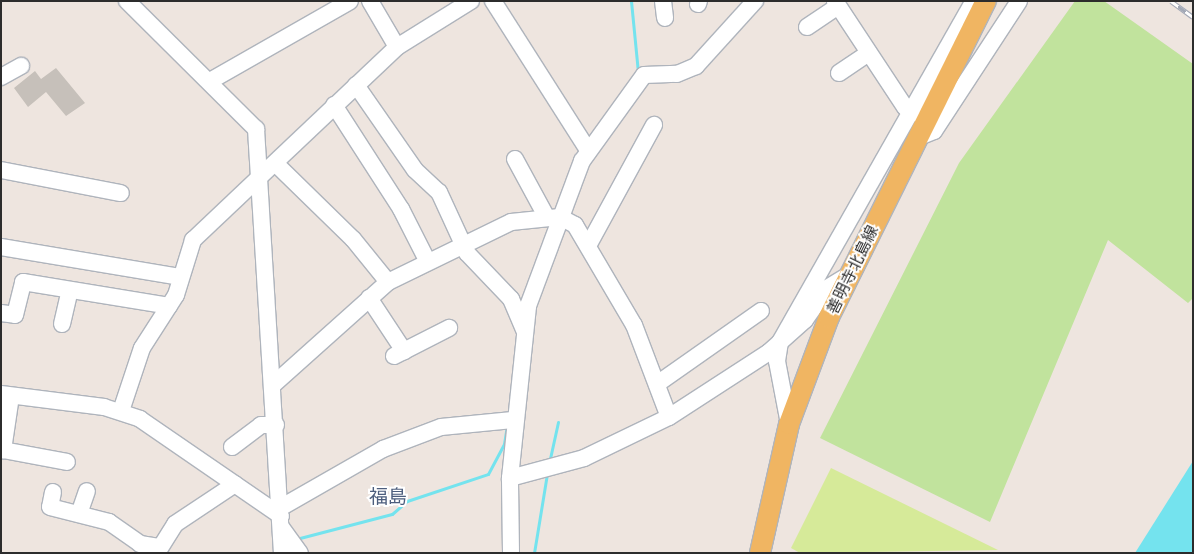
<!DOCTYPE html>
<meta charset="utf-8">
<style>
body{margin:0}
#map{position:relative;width:1194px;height:554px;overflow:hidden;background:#eee5df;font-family:"Space Grotesk","Noto Sans JP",sans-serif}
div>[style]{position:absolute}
.green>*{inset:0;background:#c1e39d}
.pitch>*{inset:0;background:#d6ea99}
.water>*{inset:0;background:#74e3ee}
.stream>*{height:3px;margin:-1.5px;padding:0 1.5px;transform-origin:1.5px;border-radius:1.5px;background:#74e3ee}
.building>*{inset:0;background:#c6c0ba}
.roads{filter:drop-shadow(1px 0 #afb4bc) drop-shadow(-1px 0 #afb4bc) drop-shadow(0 1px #afb4bc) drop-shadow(0 -1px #afb4bc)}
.minor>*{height:16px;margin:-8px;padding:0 8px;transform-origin:8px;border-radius:8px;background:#fff}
.major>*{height:20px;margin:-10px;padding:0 10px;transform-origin:10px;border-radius:10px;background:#f0b562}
.rail>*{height:5px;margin-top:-2.5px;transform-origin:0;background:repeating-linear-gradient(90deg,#fff 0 9px,#a2a8b6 0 18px);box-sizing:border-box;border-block:1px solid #a2a8b6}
span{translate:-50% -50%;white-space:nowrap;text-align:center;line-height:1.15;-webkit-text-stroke:4px #fff;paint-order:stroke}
.street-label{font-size:16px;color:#2c2c2c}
.quarter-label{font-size:19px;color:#4d5e7d}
.frame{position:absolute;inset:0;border:2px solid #2c2c2c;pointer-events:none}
</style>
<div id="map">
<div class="green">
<i style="clip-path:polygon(1075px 1px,1104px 1px,1193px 64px,1193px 298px,1188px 303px,1108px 240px,990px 522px,820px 438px,959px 163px)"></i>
</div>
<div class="pitch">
<i style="clip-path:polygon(831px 468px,998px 550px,800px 553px,791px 548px)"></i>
</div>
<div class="water">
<i style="clip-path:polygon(1193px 461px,1193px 553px,1135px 553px)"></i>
</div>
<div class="stream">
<i style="left:631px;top:1px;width:72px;rotate:84.4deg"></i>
<i style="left:549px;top:463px;width:42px;rotate:-77.6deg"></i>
<i style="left:296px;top:539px;width:99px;rotate:-14.6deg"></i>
<i style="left:392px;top:514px;width:20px;rotate:-41deg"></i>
<i style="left:407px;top:501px;width:85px;rotate:-18.4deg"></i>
<i style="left:488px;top:474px;width:34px;rotate:-62deg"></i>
<i style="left:504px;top:444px;width:18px;rotate:-81deg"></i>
<i style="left:534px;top:553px;width:80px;rotate:-80.7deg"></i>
</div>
<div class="building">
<i style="clip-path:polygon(56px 68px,85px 103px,66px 116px,46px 92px,28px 107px,14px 88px,35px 71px,41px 79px)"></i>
</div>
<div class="roads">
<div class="minor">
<i style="left:127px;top:1px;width:182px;rotate:44.8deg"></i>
<i style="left:256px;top:129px;width:425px;rotate:86.5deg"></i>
<i style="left:370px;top:1px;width:53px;rotate:59.6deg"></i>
<i style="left:493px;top:1px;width:177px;rotate:57.5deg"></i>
<i style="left:663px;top:1px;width:17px;rotate:83deg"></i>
<i style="left:835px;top:1px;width:127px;rotate:56.6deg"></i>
<i style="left:905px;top:107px;width:11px;rotate:34deg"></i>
<i style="left:698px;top:4px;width:3px;rotate:-72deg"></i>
<i style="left:807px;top:27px;width:37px;rotate:-34deg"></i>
<i style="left:839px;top:73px;width:36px;rotate:-34deg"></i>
<i style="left:1px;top:77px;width:23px;rotate:-29deg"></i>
<i style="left:210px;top:81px;width:161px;rotate:-29.7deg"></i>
<i style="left:356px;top:85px;width:103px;rotate:55.2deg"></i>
<i style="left:415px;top:170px;width:33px;rotate:43deg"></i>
<i style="left:439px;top:192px;width:67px;rotate:65.3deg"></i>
<i style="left:467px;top:253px;width:64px;rotate:46.3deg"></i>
<i style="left:511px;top:299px;width:34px;rotate:67deg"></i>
<i style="left:334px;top:105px;width:124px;rotate:57.2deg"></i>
<i style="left:401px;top:209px;width:57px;rotate:63deg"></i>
<i style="left:919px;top:137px;width:16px;rotate:-22deg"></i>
<i style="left:934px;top:131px;width:155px;rotate:-56.8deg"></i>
<i style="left:515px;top:159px;width:67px;rotate:61.5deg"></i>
<i style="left:275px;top:163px;width:109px;rotate:44.3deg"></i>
<i style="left:353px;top:239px;width:55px;rotate:50.9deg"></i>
<i style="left:1px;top:170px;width:122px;rotate:10.9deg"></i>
<i style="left:588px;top:246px;width:138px;rotate:-61.4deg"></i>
<i style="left:1px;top:247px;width:181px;rotate:9.5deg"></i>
<i style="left:369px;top:298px;width:64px;rotate:56.6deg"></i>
<i style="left:1px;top:313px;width:14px;rotate:8deg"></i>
<i style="left:15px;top:315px;width:34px;rotate:-76deg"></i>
<i style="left:23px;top:282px;width:148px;rotate:9.3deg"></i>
<i style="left:62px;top:324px;width:35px;rotate:-77deg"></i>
<i style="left:394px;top:356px;width:62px;rotate:-27deg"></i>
<i style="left:274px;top:384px;width:153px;rotate:-41.8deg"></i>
<i style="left:388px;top:282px;width:137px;rotate:-26deg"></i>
<i style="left:511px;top:222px;width:49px;rotate:-5.8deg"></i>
<i style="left:560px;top:217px;width:17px;rotate:28deg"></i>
<i style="left:575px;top:225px;width:116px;rotate:59.5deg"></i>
<i style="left:634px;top:325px;width:98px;rotate:69.2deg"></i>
<i style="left:657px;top:384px;width:127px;rotate:-35.1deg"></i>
<i style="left:1px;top:394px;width:104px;rotate:7.2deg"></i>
<i style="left:104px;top:407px;width:38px;rotate:18deg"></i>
<i style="left:140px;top:419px;width:171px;rotate:34.5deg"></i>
<i style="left:11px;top:396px;width:55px;rotate:98.4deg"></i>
<i style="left:3px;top:450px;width:65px;rotate:10.6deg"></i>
<i style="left:121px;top:411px;width:66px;rotate:-71.6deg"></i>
<i style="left:142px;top:348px;width:63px;rotate:-57.3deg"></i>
<i style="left:176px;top:295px;width:58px;rotate:-72.8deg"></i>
<i style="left:193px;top:240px;width:281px;rotate:-43.4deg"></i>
<i style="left:397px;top:47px;width:87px;rotate:-31.9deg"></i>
<i style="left:789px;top:424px;width:64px;rotate:-100.8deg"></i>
<i style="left:777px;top:361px;width:19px;rotate:-81deg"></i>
<i style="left:780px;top:342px;width:392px;rotate:-60.4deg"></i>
<i style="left:232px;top:447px;width:36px;rotate:-37deg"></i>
<i style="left:261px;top:425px;width:15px"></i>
<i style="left:510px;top:478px;width:173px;rotate:-84deg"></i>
<i style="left:528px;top:306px;width:155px;rotate:-69.6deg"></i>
<i style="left:582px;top:161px;width:106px;rotate:-54.2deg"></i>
<i style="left:644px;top:75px;width:33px;rotate:-2deg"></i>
<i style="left:677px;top:74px;width:21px;rotate:-23deg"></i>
<i style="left:696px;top:66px;width:88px;rotate:-47.8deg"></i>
<i style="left:53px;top:492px;width:15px;rotate:101deg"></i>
<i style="left:50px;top:507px;width:61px;rotate:14.3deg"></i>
<i style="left:109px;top:522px;width:38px;rotate:35deg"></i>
<i style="left:140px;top:544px;width:19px;rotate:9deg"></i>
<i style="left:280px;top:508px;width:119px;rotate:-29.8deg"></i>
<i style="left:383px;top:449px;width:62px;rotate:-20.8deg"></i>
<i style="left:441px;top:427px;width:72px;rotate:-5.6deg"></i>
<i style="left:79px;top:514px;width:24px;rotate:-71deg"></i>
<i style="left:281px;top:527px;width:32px;rotate:54deg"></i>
<i style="left:157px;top:553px;width:34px;rotate:-58deg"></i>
<i style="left:175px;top:524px;width:72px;rotate:-33.7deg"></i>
<i style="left:511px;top:553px;width:75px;rotate:-90.8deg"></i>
<i style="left:510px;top:478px;width:77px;rotate:-15.1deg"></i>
<i style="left:584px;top:458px;width:94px;rotate:-25.8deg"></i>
<i style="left:669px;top:417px;width:119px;rotate:-33deg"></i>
<i style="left:769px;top:352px;width:48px;rotate:-41.6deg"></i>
<i style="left:805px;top:320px;width:39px;rotate:-55deg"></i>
<i style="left:827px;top:288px;width:26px;rotate:-31deg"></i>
</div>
<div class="major">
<i style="left:760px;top:553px;width:132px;rotate:-77.3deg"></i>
<i style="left:789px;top:424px;width:114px;rotate:-69.5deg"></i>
<i style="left:829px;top:317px;width:353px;rotate:-63.6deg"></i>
</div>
</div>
<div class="rail">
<i style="left:1171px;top:1px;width:27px;rotate:36deg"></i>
</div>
<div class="street-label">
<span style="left:853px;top:270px;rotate:-64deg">善明寺北島線</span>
</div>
<div class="quarter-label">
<span style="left:388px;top:497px">福島</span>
</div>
<div class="frame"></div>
</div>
